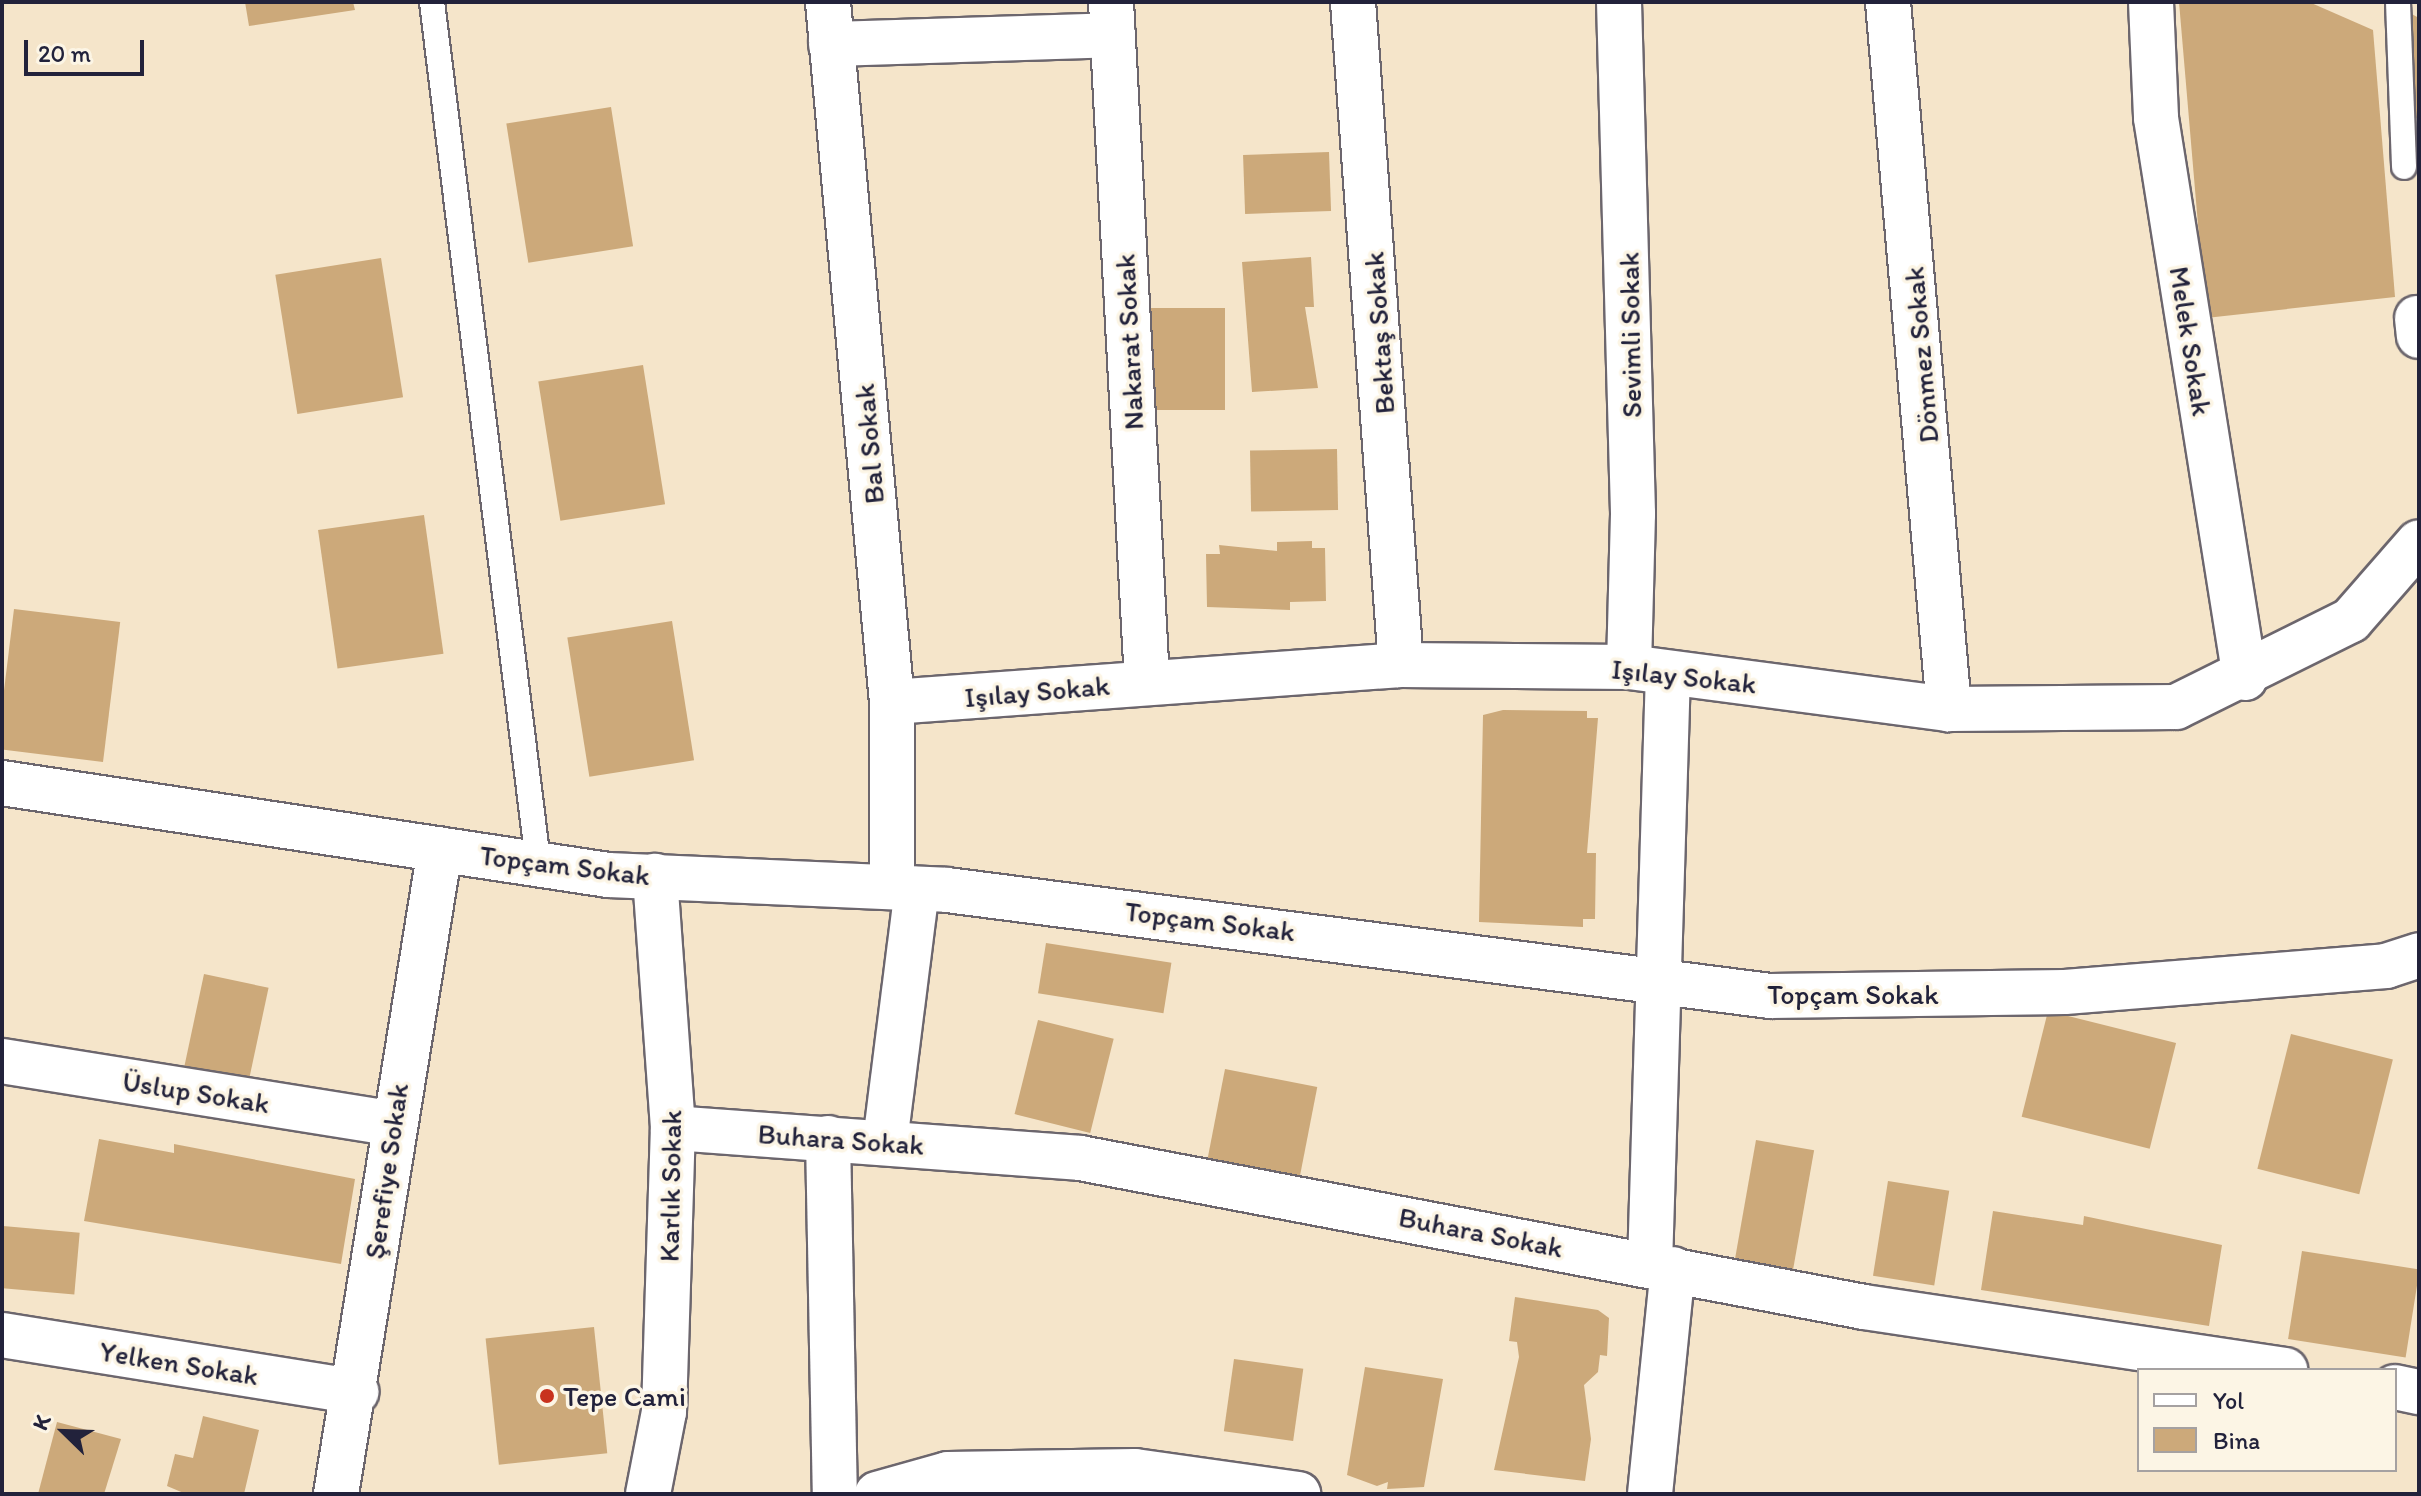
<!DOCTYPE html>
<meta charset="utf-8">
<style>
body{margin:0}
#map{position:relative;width:2421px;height:1496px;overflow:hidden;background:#f5e5ca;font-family:Itim,sans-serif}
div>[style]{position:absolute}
.building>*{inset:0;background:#cca97a;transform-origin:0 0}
.roads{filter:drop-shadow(2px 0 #6c666d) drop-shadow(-2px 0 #6c666d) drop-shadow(0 2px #6c666d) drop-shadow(0 -2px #6c666d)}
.service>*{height:24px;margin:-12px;padding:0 12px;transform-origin:12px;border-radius:12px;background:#fff}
.minor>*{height:44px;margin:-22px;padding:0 22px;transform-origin:22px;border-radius:22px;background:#fff}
.dots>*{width:22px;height:22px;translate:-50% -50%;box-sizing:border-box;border:4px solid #fcf5e5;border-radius:50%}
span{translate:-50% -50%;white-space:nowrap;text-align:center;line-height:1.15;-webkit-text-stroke:7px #fcf5e5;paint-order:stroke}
.street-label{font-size:28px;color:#22223b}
.poi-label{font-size:28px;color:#22223b}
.left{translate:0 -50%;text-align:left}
.frame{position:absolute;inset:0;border:4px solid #22223b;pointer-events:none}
.legend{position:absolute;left:2137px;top:1368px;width:260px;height:104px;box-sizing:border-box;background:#fcf5e5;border:2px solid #a5a1a1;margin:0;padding:10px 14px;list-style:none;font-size:24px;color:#22223b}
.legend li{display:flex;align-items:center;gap:16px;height:40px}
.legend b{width:40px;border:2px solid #a5a1a1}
.north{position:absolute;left:24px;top:1392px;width:80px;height:80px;-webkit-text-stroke:6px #fcf5e5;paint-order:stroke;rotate:293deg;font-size:22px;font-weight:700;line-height:32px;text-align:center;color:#22223b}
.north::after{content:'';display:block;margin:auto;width:28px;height:36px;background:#22223b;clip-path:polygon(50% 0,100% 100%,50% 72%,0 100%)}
.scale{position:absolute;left:24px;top:40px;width:120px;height:36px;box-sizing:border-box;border:4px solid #22223b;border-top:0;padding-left:10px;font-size:24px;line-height:28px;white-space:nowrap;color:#22223b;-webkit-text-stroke:6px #fcf5e5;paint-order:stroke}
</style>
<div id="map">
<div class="building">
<i style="clip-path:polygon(245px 2px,353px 2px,355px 10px,249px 26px)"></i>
<i style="clip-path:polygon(2179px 2px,2309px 2px,2373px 30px,2395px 297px,2206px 318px)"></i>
<i style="clip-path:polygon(2408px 12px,2419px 18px,2419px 118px,2409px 119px)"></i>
<i style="left:611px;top:107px;width:141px;height:106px;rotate:81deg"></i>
<i style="left:1329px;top:152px;width:59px;height:86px;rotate:88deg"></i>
<i style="clip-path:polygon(1311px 257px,1314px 307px,1305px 307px,1318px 388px,1252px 392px,1242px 262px)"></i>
<i style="left:381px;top:258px;width:141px;height:107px;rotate:81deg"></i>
<i style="left:1225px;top:308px;width:102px;height:91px;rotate:90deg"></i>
<i style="left:643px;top:365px;width:141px;height:106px;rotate:81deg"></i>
<i style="left:1337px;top:449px;width:61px;height:87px;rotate:89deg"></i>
<i style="left:424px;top:515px;width:140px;height:107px;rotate:82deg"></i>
<i style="clip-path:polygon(1312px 541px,1312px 548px,1325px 548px,1326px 601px,1290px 602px,1290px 610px,1207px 607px,1206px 554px,1220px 554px,1219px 545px,1277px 551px,1277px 542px)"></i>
<i style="left:14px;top:609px;width:107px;height:141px;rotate:7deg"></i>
<i style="left:672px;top:621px;width:141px;height:106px;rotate:81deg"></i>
<i style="clip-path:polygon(1503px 710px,1587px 711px,1587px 718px,1598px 718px,1587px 853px,1596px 853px,1595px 919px,1583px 919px,1583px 927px,1479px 922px,1483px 715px)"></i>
<i style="left:1046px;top:943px;width:127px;height:51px;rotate:9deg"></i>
<i style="left:204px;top:974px;width:66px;height:102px;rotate:12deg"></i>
<i style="left:2048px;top:1011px;width:132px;height:109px;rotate:14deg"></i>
<i style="left:1038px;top:1020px;width:78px;height:97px;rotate:14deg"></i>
<i style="left:2291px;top:1034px;width:105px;height:139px;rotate:14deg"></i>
<i style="left:1225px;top:1069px;width:94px;height:99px;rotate:11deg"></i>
<i style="clip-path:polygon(99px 1139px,174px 1153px,174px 1144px,355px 1179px,341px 1264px,84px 1221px)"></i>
<i style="left:1756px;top:1140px;width:59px;height:124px;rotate:10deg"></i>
<i style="left:1888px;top:1181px;width:62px;height:96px;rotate:9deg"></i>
<i style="clip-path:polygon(1993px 1211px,2083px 1225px,2084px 1216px,2222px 1245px,2209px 1326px,1981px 1290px)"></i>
<i style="left:3px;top:1226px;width:77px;height:62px;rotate:5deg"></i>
<i style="left:2302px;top:1251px;width:119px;height:89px;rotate:9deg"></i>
<i style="clip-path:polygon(1515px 1297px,1598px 1310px,1609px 1318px,1607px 1356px,1600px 1355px,1598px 1372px,1584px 1385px,1591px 1439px,1585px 1481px,1494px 1470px,1519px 1357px,1517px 1342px,1509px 1341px)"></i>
<i style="left:594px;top:1327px;width:127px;height:109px;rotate:84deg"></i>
<i style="left:1234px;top:1359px;width:70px;height:73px;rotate:8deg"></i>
<i style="clip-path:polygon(1365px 1367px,1443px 1379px,1424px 1487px,1387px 1489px,1388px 1482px,1377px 1486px,1347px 1475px)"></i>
<i style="clip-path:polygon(203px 1416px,259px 1430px,244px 1494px,186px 1494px,167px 1486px,175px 1454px,193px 1458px)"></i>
<i style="clip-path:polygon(57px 1422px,121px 1439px,104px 1494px,38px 1494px)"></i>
</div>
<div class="roads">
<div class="service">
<i style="left:432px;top:2px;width:867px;rotate:82.97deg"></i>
<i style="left:2398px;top:2px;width:165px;rotate:87.9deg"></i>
</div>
<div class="minor">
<i style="left:828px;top:2px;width:703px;rotate:84.78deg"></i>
<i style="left:892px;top:702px;width:185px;rotate:90deg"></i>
<i style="left:1111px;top:2px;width:681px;rotate:86.97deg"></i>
<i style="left:1353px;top:2px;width:665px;rotate:85.86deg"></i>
<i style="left:1619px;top:2px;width:512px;rotate:88.43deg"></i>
<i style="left:1633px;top:514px;width:153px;rotate:91.5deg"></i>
<i style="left:1888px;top:2px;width:710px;rotate:85.07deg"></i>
<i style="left:2151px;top:2px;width:116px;rotate:87.5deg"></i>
<i style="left:2156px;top:118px;width:567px;rotate:80.97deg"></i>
<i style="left:831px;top:44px;width:282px;rotate:-1.8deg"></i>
<i style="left:2417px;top:318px;width:18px;rotate:84deg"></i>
<i style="left:892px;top:702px;width:510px;rotate:-4.16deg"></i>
<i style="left:1401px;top:665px;width:228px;rotate:0.5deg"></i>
<i style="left:1629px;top:667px;width:323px;rotate:7.5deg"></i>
<i style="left:1949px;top:709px;width:227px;rotate:-0.5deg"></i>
<i style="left:2176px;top:707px;width:195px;rotate:-26.4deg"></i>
<i style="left:2351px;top:620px;width:103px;rotate:-48.9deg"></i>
<i style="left:2px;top:783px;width:613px;rotate:8.63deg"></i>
<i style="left:608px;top:875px;width:339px;rotate:2.5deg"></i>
<i style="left:947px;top:890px;width:830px;rotate:7.34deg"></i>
<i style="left:1770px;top:996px;width:295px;rotate:-0.8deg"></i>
<i style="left:2065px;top:992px;width:322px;rotate:-4.6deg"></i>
<i style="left:2386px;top:966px;width:35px;rotate:-18deg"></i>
<i style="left:2px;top:1061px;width:394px;rotate:9.1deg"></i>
<i style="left:673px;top:1128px;width:408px;rotate:4.2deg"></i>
<i style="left:1080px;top:1158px;width:798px;rotate:10.76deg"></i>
<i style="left:1864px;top:1307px;width:426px;rotate:8.5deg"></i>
<i style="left:828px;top:1138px;width:356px;rotate:88.9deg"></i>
<i style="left:885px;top:1142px;width:255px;rotate:-82.8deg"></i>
<i style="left:1650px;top:1265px;width:592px;rotate:-88.26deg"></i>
<i style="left:2px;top:1335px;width:359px;rotate:9.1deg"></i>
<i style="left:2395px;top:1387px;width:25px;rotate:12deg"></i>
<i style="left:336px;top:1494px;width:653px;rotate:-80.84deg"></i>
<i style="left:648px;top:1494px;width:84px;rotate:-79deg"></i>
<i style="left:664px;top:1412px;width:284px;rotate:-88.2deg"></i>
<i style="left:673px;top:1128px;width:253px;rotate:-94.1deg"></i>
<i style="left:877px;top:1494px;width:74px;rotate:-15.7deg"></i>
<i style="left:948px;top:1474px;width:187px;rotate:-0.9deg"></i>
<i style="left:1135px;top:1471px;width:165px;rotate:8deg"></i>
<i style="left:1650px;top:1494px;width:226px;rotate:-84.2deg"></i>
</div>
</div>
<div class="dots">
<i style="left:547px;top:1396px;background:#c8321e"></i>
</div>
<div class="street-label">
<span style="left:1379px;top:333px;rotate:-94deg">Bektaş Sokak</span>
<span style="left:1630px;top:335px;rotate:-91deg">Sevimli Sokak</span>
<span style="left:2191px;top:341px;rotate:81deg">Melek Sokak</span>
<span style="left:1129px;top:342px;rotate:-93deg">Nakarat Sokak</span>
<span style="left:1921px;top:355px;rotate:-95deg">Dönmez Sokak</span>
<span style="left:869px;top:444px;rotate:-95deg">Bal Sokak</span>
<span style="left:1684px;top:676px;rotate:6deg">Işılay Sokak</span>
<span style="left:1037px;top:691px;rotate:-5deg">Işılay Sokak</span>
<span style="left:565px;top:865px;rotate:7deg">Topçam Sokak</span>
<span style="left:1210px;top:921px;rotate:7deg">Topçam Sokak</span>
<span style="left:1853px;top:994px">Topçam Sokak</span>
<span style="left:196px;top:1092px;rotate:9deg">Üslup Sokak</span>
<span style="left:841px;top:1139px;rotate:4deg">Buhara Sokak</span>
<span style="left:386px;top:1171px;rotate:-82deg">Şerefiye Sokak</span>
<span style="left:670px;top:1186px;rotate:-89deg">Karlık Sokak</span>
<span style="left:1481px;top:1232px;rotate:11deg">Buhara Sokak</span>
<span style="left:179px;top:1363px;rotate:9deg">Yelken Sokak</span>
</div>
<div class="poi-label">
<span class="left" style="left:563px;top:1396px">Tepe Cami</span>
</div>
<div class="frame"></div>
<ul class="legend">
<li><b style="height:10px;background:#fff"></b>Yol</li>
<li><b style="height:22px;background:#cca97a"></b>Bina</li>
</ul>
<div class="north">K</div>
<div class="scale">20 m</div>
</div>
